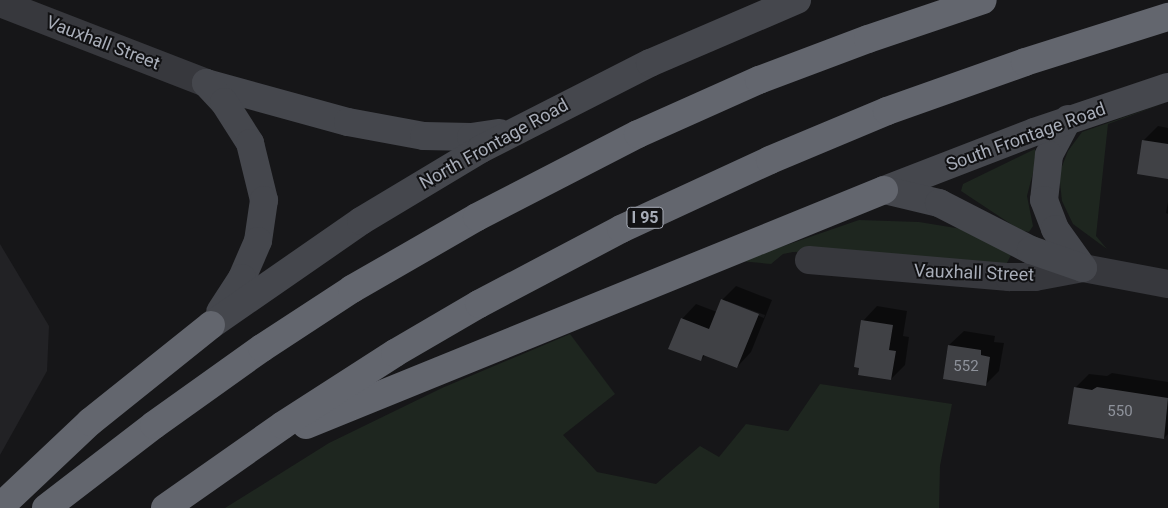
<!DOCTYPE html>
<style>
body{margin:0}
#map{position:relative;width:1168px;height:508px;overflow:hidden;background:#161618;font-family:Roboto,sans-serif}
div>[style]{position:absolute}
.built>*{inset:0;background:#222225}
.green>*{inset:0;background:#1e261f}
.shadow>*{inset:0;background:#0007}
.building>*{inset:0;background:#404145}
.minor>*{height:28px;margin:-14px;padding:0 14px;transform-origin:14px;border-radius:14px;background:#37383d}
.tertiary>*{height:28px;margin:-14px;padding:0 14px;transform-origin:14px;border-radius:14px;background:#37383d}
.secondary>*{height:28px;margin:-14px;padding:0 14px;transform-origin:14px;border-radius:14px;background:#45474d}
.motorway>*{height:28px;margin:-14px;padding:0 14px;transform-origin:14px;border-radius:14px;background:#63666e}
span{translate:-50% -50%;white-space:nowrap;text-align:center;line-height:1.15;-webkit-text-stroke:4px #111113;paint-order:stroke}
.number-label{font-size:15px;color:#8e929b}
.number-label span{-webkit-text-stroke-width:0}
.shield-label span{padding:1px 4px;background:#111113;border:1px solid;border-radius:4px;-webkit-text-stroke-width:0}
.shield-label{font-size:16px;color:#a8adb8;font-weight:700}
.street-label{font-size:18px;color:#a8adb8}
</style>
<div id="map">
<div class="built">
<i style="clip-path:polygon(0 244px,49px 326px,47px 371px,0 455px)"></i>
</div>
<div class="green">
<i style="clip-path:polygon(1168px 102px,1108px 124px,1096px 236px,1107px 249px,1073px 224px,1062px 201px,1059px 174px,1068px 151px,1082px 132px)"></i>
<i style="clip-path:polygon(1035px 149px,1037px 157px,1027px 196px,1033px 226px,1029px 232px,1020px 230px,961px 191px,963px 184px)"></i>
<i style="clip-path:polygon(859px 220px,919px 222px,968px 230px,1001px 246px,1011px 255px,1004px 269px,858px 251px,793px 252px,783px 254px,771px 264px,740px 261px)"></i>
<i style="clip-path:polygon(570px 334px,615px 394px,563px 435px,597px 472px,656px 484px,700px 446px,719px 457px,746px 424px,788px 431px,820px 384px,952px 404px,940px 466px,939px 508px,225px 508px,329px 443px,442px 388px)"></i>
</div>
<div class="shadow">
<i style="clip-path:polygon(1158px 126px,1168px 128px,1168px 176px,1139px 173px,1144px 140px)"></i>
<i style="clip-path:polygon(1168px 202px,1168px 214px,1166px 213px)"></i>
<i style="clip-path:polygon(evenodd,736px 286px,772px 300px,751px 352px,737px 367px,706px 354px,701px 360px,682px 319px,696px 304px,717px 312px,722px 300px,736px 286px,727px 301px,765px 315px,764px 318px,727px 303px,727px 301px)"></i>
<i style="clip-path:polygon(877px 306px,907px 311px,903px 336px,909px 337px,905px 365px,891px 379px,863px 321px)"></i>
<i style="clip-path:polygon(964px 331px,995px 336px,994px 342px,1004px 343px,999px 371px,985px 385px,944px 378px,949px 345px)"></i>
<i style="clip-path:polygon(1112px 373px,1168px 382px,1168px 434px,1164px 438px,1075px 388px,1089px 374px,1107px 376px)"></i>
</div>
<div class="building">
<i style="clip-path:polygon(1142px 140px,1168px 144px,1168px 179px,1137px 174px)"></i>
<i style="clip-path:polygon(721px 299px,759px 314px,737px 368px,703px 355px,701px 361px,668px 349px,681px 318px,709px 329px)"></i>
<i style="clip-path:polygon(861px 320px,893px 325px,889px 350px,896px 351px,891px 380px,858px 375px,859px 368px,854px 367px)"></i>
<i style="clip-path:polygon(948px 345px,981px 350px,981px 355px,990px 357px,986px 386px,943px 379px)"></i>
<i style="clip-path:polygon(1074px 387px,1092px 390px,1097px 387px,1168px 398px,1164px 439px,1068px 424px)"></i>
</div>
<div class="minor">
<i style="left:809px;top:260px;width:201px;rotate:4.9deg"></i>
<i style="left:1009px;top:277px;width:26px"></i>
<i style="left:1035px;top:277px;width:49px;rotate:-10.6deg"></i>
</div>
<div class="tertiary">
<i style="left:0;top:3px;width:221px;rotate:21.2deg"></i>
<i style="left:1083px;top:268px;width:86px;rotate:10.7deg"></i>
</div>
<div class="secondary">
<i style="left:206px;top:83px;width:147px;rotate:15.4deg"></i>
<i style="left:348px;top:122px;width:77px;rotate:10.4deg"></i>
<i style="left:424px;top:136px;width:47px;rotate:1.2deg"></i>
<i style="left:471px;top:137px;width:29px;rotate:-8deg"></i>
<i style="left:206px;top:83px;width:26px;rotate:47deg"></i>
<i style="left:224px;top:102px;width:49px;rotate:57.6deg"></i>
<i style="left:250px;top:143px;width:59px;rotate:76.2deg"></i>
<i style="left:264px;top:200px;width:41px;rotate:98.3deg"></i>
<i style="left:258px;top:241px;width:40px;rotate:113.4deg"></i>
<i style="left:242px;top:278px;width:40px;rotate:122.9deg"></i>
<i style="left:1068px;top:119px;width:41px;rotate:117.8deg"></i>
<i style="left:1049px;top:155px;width:45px;rotate:96.3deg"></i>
<i style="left:1044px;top:200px;width:31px;rotate:69deg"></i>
<i style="left:1055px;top:229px;width:48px;rotate:54.3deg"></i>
<i style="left:884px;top:190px;width:161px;rotate:-21.1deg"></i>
<i style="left:1034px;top:132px;width:141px;rotate:-18.6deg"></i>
<i style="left:884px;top:190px;width:57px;rotate:13.3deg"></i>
<i style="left:939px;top:203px;width:103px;rotate:27.1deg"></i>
<i style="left:1031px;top:250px;width:55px;rotate:19.1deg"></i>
<i style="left:211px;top:325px;width:183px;rotate:-34.7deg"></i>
<i style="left:361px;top:221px;width:140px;rotate:-31deg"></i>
<i style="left:481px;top:149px;width:190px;rotate:-27deg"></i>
<i style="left:650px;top:63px;width:160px;rotate:-23.2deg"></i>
</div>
<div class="motorway">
<i style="left:306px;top:425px;width:624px;rotate:-22.13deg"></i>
<i style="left:0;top:507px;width:124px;rotate:-43.4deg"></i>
<i style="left:90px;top:422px;width:155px;rotate:-38.7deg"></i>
<i style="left:46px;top:508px;width:136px;rotate:-37.5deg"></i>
<i style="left:154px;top:425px;width:133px;rotate:-35.5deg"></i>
<i style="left:262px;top:348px;width:108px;rotate:-33.2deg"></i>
<i style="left:352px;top:289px;width:144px;rotate:-29.9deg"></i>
<i style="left:477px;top:217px;width:181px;rotate:-27.3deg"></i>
<i style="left:638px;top:134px;width:133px;rotate:-24.1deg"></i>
<i style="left:759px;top:80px;width:116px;rotate:-20.6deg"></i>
<i style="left:868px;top:39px;width:121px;rotate:-18.7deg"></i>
<i style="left:165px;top:508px;width:144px;rotate:-35.1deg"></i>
<i style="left:283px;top:425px;width:133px;rotate:-32.7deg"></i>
<i style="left:395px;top:353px;width:97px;rotate:-30.3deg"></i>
<i style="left:479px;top:304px;width:161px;rotate:-27.8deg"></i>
<i style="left:621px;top:229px;width:164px;rotate:-24.8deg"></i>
<i style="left:770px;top:160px;width:127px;rotate:-22.7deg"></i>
<i style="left:887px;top:111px;width:146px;rotate:-19.5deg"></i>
<i style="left:1025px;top:62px;width:150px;rotate:-17.5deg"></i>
</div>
<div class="number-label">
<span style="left:966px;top:367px">552</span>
<span style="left:1120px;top:412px">550</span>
</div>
<div class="shield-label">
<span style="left:645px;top:218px">I 95</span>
</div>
<div class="street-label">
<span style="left:103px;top:43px;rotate:21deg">Vauxhall Street</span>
<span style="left:1026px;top:137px;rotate:-20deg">South Frontage Road</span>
<span style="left:494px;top:144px;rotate:-29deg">North Frontage Road</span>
<span style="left:974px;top:273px;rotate:2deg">Vauxhall Street</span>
</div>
</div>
